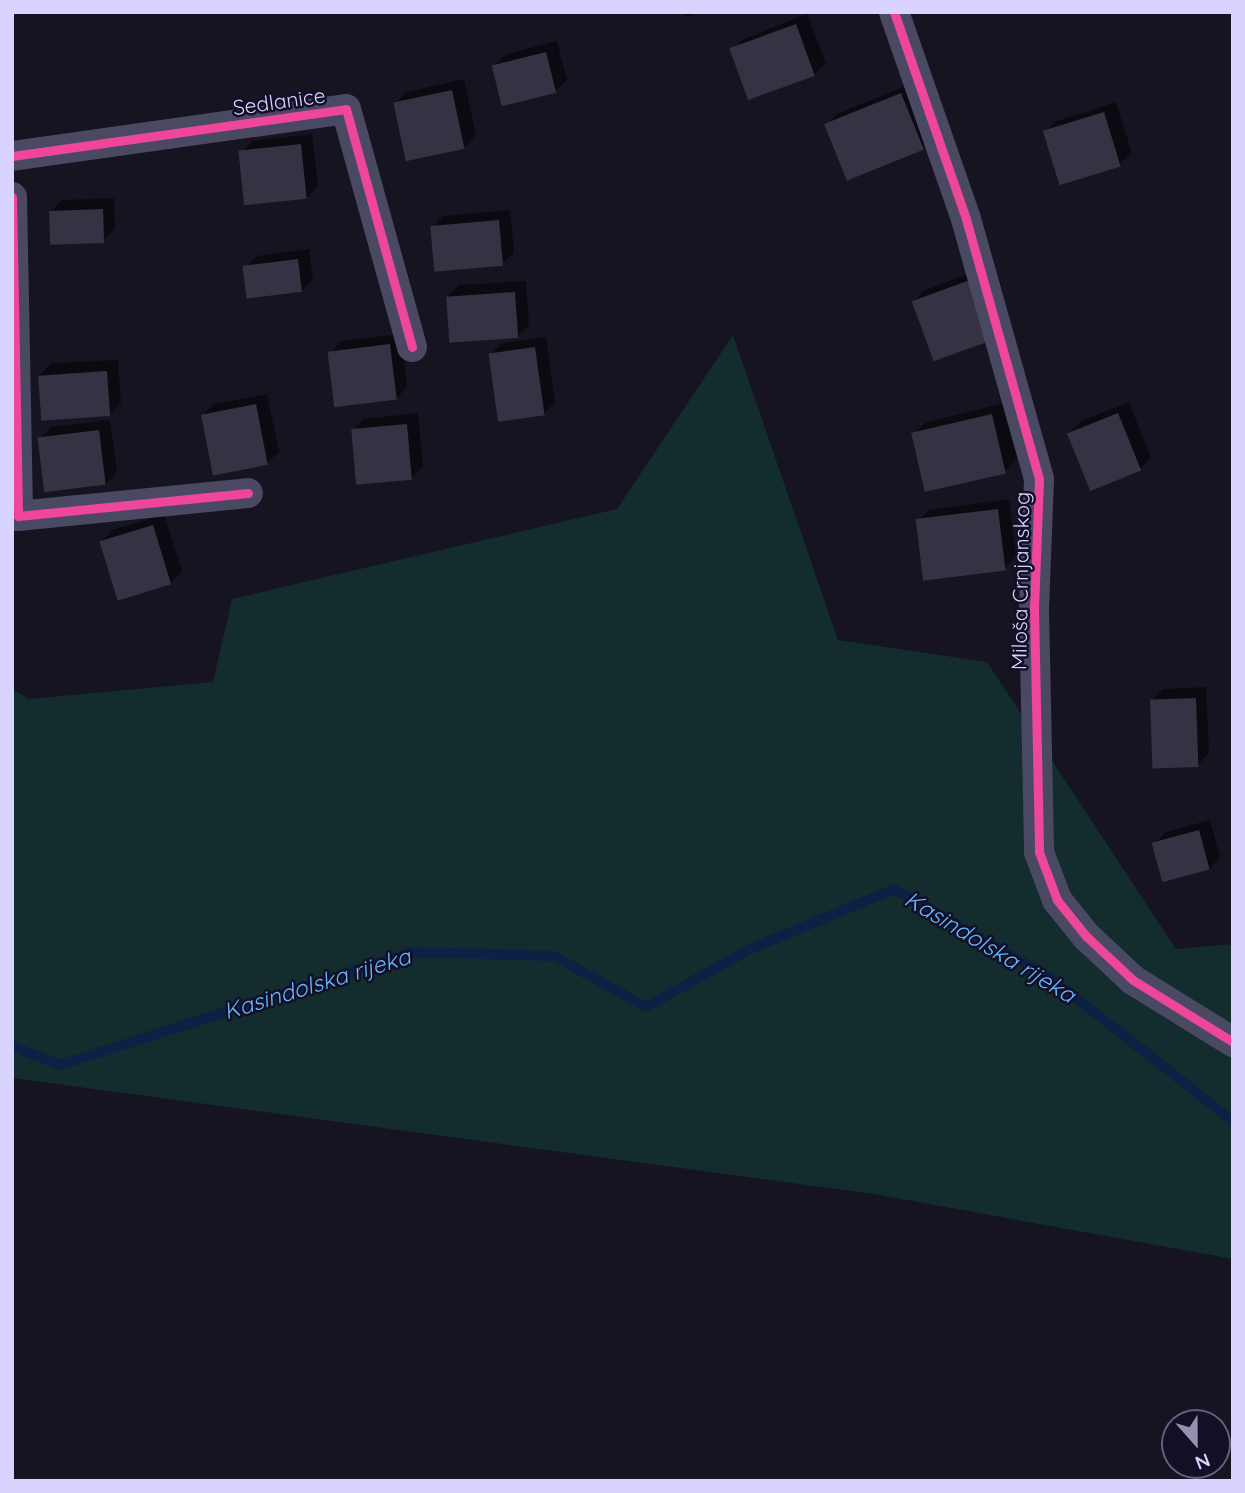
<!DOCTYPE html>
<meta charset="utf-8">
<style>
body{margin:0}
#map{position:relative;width:1245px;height:1493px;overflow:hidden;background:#161421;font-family:Quicksand,sans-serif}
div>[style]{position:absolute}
.green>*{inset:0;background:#132c2d}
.shadow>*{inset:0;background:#0007}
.stream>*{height:10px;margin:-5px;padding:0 5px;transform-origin:5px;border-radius:5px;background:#0d2144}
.building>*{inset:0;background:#343243;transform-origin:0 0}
.street>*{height:30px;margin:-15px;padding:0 15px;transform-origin:15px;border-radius:15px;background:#4a4962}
.cycleway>*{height:9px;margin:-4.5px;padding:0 4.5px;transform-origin:4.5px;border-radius:4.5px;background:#ed469a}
span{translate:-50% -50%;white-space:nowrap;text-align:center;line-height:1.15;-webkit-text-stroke:5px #130f26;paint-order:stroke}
.street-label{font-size:21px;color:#d9d4ff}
.water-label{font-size:23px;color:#62b6ff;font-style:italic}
.frame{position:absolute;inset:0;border:14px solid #d9d4ff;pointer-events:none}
.north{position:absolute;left:1161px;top:1409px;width:70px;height:70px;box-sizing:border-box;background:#130f26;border:2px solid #625e7d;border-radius:50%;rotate:159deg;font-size:19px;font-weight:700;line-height:28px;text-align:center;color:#d9d4ff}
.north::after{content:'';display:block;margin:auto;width:24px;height:32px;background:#9591b1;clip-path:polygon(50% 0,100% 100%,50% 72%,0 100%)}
</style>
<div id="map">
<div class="green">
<i style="clip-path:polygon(733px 335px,838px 640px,987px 662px,1176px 949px,1233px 944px,1233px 1259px,874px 1194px,12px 1078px,12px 689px,29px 699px,213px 682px,232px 599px,617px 509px)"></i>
</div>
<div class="shadow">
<i style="clip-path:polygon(685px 12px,704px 12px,686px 17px)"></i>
<i style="clip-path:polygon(807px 14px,826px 63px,815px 74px,751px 99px,732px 50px,744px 39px)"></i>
<i style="clip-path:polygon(557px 41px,567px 80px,555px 91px,494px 65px,506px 54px)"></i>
<i style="clip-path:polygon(464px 79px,476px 136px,464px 147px,395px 103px,407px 92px)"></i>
<i style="clip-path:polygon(913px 83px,934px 136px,923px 148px,826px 125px,837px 114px)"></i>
<i style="clip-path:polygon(1116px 102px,1132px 153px,1120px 164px,1062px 183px,1045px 132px,1057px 121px)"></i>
<i style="clip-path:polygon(312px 134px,318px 186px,307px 198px,241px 153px,252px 141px)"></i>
<i style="clip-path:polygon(114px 198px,115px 229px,103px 241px,51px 211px,62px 200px)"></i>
<i style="clip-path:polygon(510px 210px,514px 253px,502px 264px,431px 228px,443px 216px)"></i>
<i style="clip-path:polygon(309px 249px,313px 279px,301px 291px,245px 268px,257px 256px)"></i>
<i style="clip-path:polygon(982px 269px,991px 339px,914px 301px,925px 290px)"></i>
<i style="clip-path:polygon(526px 281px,529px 325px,517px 336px,448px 296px,459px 285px)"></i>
<i style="clip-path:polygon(401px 334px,407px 387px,396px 399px,330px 353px,341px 341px)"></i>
<i style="clip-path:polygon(546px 337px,555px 402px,544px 414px,491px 354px,502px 343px)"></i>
<i style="clip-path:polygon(118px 360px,121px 403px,109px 415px,40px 375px,51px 363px)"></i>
<i style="clip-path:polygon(267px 394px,279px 452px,267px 463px,203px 415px,214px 404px)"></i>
<i style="clip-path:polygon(1129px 402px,1151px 458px,1140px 469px,1069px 433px,1081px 421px)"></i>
<i style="clip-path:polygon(1003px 403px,1017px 459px,1005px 471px,913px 434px,925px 423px)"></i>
<i style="clip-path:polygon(418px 413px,423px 467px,411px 478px,353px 430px,364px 419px)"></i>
<i style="clip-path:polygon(110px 420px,117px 472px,106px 484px,40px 439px,51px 427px)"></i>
<i style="clip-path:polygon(1009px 499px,1016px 556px,1005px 568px,918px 521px,929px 510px)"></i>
<i style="clip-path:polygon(164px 514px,182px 571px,171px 583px,101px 542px,113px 530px)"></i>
<i style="clip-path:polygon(1206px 687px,1209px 753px,1198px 765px,1151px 701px,1163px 689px)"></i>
<i style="clip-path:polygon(1210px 820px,1220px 857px,1209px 869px,1154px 844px,1166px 832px)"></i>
</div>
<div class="stream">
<i style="left:12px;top:1046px;width:52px;rotate:21.6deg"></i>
<i style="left:60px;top:1065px;width:369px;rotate:-17.8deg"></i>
<i style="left:411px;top:952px;width:143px;rotate:1.6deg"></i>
<i style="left:554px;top:956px;width:105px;rotate:29deg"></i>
<i style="left:646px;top:1007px;width:119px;rotate:-29.1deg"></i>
<i style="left:750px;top:949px;width:156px;rotate:-22.6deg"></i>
<i style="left:894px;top:889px;width:180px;rotate:29.5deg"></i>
<i style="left:1051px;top:978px;width:231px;rotate:38.2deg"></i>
</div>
<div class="building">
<i style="left:796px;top:24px;width:55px;height:71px;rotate:70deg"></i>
<i style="left:546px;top:52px;width:42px;height:56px;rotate:76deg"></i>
<i style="left:452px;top:90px;width:60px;height:60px;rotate:78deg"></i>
<i style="left:901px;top:93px;width:61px;height:83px;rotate:68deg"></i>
<i style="left:1104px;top:112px;width:57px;height:64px;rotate:73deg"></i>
<i style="left:301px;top:144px;width:55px;height:63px;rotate:84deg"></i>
<i style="left:103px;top:209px;width:34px;height:54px;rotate:88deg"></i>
<i style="left:499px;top:220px;width:46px;height:69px;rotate:85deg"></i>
<i style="left:298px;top:259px;width:33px;height:56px;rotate:83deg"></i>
<i style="left:970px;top:280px;width:64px;height:62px;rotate:70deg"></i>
<i style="left:515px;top:292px;width:46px;height:69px;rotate:86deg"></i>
<i style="left:390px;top:344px;width:56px;height:63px;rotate:83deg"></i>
<i style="left:535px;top:347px;width:69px;height:47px;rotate:82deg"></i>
<i style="left:107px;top:371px;width:45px;height:69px;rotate:86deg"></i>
<i style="left:256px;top:404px;width:62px;height:56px;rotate:79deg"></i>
<i style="left:1118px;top:413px;width:62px;height:55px;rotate:68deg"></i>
<i style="left:992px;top:414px;width:61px;height:83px;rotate:77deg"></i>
<i style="left:407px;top:424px;width:56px;height:56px;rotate:85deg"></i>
<i style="left:99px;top:430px;width:55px;height:62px;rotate:83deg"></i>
<i style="left:998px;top:509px;width:62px;height:83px;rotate:83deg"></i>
<i style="left:153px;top:525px;width:62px;height:56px;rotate:73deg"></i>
<i style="left:1196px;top:698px;width:69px;height:46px;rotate:88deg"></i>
<i style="left:1199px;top:830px;width:41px;height:49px;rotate:75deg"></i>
</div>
<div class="street">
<i style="left:894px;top:12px;width:219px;rotate:70.8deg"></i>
<i style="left:966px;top:219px;width:270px;rotate:74.3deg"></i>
<i style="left:1039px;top:479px;width:129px;rotate:92.2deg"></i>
<i style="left:1034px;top:608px;width:244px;rotate:88.8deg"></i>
<i style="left:1039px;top:852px;width:51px;rotate:69.4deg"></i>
<i style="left:1057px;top:900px;width:46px;rotate:51.1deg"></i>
<i style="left:1086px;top:936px;width:64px;rotate:43.1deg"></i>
<i style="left:1133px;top:980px;width:118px;rotate:31.8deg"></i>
<i style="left:12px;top:156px;width:337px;rotate:-8deg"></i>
<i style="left:346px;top:109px;width:247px;rotate:74.5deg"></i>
<i style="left:12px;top:197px;width:319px;rotate:88.9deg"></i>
<i style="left:18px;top:516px;width:231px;rotate:-5.7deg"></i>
</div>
<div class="cycleway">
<i style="left:894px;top:12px;width:219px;rotate:70.8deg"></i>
<i style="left:966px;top:219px;width:270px;rotate:74.3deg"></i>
<i style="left:1039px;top:479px;width:129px;rotate:92.2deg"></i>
<i style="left:1034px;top:608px;width:244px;rotate:88.8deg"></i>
<i style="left:1039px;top:852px;width:51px;rotate:69.4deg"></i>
<i style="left:1057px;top:900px;width:46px;rotate:51.1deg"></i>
<i style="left:1086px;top:936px;width:64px;rotate:43.1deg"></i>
<i style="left:1133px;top:980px;width:118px;rotate:31.8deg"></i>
<i style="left:12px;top:156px;width:337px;rotate:-8deg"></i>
<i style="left:346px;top:109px;width:247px;rotate:74.5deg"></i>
<i style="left:12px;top:197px;width:319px;rotate:88.9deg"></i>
<i style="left:18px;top:516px;width:231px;rotate:-5.7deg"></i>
</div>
<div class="street-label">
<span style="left:279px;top:101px;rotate:-8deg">Sedlanice</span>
<span style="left:1020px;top:581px;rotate:-89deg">Miloša Crnjanskog</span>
</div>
<div class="water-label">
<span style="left:990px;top:947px;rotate:31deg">Kasindolska rijeka</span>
<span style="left:317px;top:984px;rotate:-17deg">Kasindolska rijeka</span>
</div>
<div class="frame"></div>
<div class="north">N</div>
</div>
